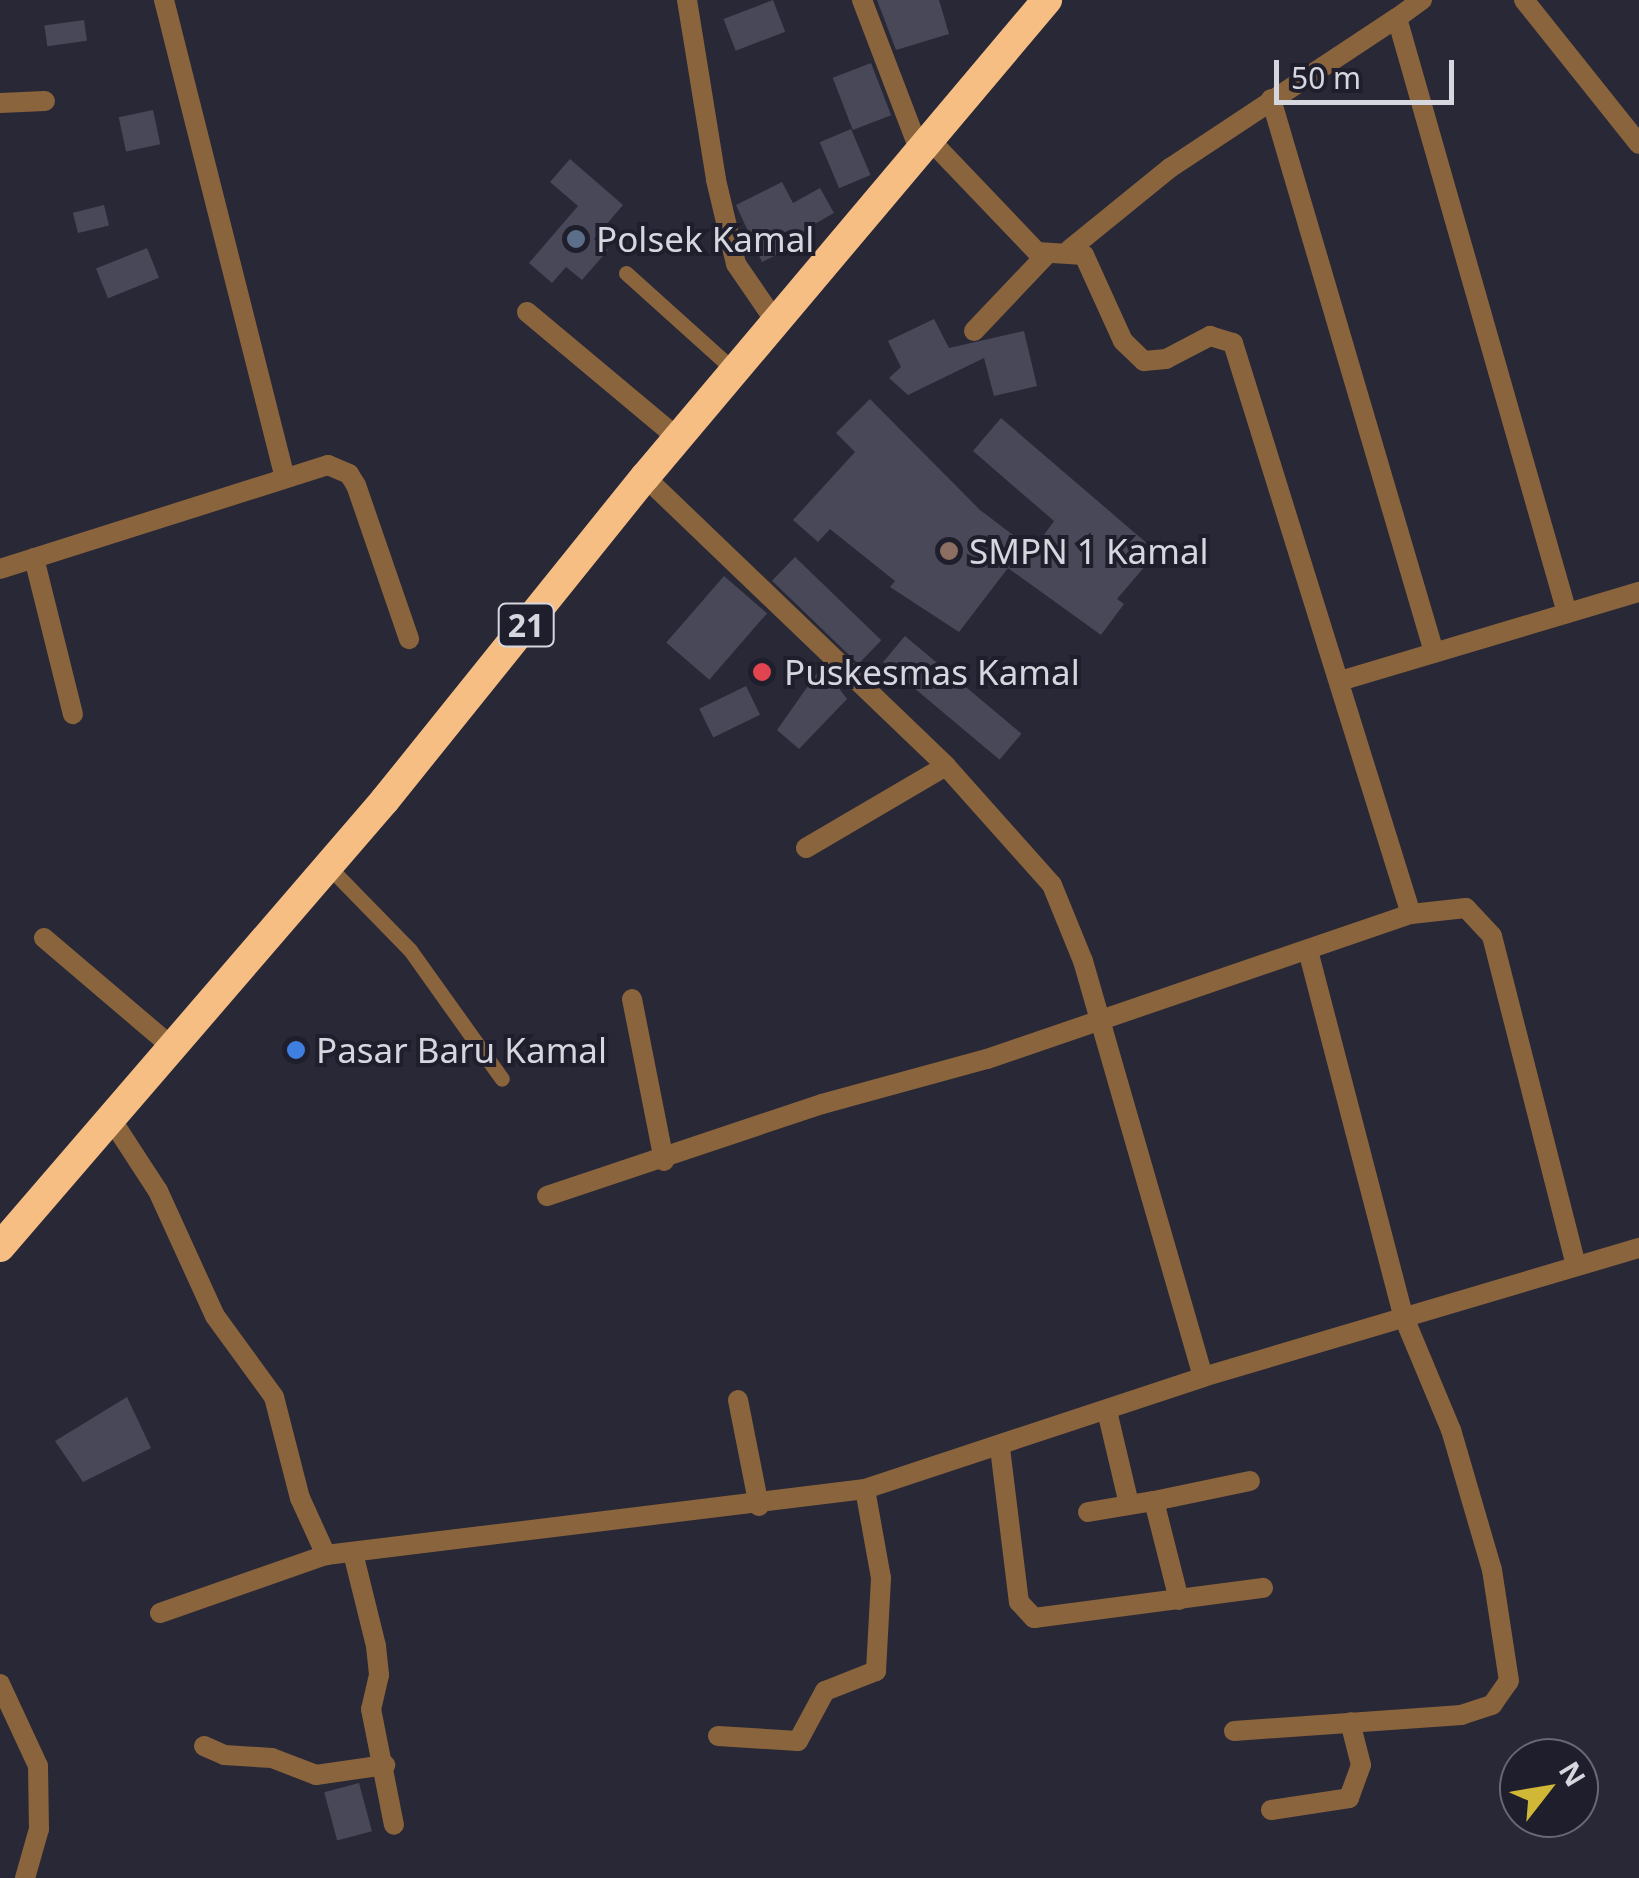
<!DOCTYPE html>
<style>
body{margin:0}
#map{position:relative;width:1639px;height:1878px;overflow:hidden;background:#292836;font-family:"Noto Sans",sans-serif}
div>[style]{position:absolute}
.building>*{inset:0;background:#484858;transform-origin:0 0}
.lane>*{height:15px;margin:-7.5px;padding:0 7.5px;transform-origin:7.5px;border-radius:7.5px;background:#8a643c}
.street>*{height:20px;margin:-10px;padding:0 10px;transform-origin:10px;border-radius:10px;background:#8a643c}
.highway>*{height:30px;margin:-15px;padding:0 15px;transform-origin:15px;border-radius:15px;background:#f7be83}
.dots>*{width:28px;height:28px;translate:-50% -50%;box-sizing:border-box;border:5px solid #1f1e2c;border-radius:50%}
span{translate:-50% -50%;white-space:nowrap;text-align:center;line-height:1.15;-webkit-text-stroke:8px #1f1e2c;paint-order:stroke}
.shield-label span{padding:2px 8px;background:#1f1e2c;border:2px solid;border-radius:8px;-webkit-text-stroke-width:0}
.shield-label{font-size:32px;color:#d6d6df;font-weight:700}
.poi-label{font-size:35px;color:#d6d6df}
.left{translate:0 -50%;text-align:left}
.north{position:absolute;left:1499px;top:1738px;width:100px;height:100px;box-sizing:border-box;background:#1f1e2c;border:2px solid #686874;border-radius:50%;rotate:59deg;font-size:28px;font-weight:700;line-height:40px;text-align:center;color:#d6d6df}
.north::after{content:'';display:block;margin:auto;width:35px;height:45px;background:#d0b736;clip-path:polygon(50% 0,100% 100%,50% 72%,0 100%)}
.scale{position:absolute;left:1274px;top:60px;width:180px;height:45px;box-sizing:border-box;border:5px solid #d6d6df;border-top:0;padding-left:12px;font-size:30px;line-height:35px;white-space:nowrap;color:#d6d6df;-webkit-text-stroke:8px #1f1e2c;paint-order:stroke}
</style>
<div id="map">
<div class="building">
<i style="left:773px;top:0;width:34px;height:53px;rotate:69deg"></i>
<i style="clip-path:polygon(877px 0,939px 0,949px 34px,896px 50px)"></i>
<i style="left:84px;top:20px;width:21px;height:40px;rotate:82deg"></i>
<i style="left:871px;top:63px;width:56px;height:41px;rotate:69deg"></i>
<i style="left:153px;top:110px;width:35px;height:35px;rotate:78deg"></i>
<i style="left:851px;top:129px;width:50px;height:34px;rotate:67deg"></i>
<i style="clip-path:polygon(570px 159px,623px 205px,594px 239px,608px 250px,582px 280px,566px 267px,552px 283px,529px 263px,578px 206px,550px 182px)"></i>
<i style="clip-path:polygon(782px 182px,793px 203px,820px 188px,834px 213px,806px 229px,810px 238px,762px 262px,736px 205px)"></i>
<i style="left:104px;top:205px;width:21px;height:32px;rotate:76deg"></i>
<i style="left:147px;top:248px;width:32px;height:55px;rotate:68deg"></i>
<i style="clip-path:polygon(934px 319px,949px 348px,1024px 331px,1037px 386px,994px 396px,984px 358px,908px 395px,889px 378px,901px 367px,888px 341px)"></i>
<i style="clip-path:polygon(870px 399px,980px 510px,1033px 550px,1054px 521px,973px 451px,1001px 418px,1157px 552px,1117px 599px,1124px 604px,1101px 635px,1008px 568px,959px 632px,890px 587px,895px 581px,830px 529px,818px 542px,793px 520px,855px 452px,836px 433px)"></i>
<i style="left:795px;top:557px;width:120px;height:33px;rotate:44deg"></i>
<i style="left:724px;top:576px;width:57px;height:88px;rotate:41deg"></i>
<i style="left:905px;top:636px;width:152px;height:34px;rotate:40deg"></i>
<i style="clip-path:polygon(822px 666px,847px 699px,799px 749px,777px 730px)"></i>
<i style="left:746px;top:686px;width:32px;height:52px;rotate:64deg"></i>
<i style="clip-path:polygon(127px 1397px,151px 1448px,83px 1482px,55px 1441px)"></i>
<i style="left:359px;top:1783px;width:50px;height:36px;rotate:75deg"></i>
</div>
<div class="lane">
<i style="left:626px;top:273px;width:148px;rotate:42deg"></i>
<i style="left:328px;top:866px;width:117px;rotate:45.7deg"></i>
<i style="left:410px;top:950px;width:158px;rotate:54.5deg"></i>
</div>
<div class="street">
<i style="left:164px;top:0;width:493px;rotate:75.8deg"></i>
<i style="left:687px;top:0;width:182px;rotate:80.8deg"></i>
<i style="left:716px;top:180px;width:86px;rotate:76.6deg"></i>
<i style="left:736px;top:264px;width:74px;rotate:55.5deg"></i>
<i style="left:862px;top:0;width:163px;rotate:69.1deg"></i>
<i style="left:1524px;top:0;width:184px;rotate:51.4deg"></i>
<i style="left:1397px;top:18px;width:31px;rotate:-36deg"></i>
<i style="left:1271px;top:99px;width:577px;rotate:73.58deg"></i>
<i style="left:0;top:103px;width:45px;rotate:-2.5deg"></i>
<i style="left:930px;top:140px;width:155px;rotate:46.3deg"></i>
<i style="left:1037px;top:252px;width:47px;rotate:3.7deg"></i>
<i style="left:1084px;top:255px;width:94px;rotate:65.6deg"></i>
<i style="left:1123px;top:341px;width:29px;rotate:44deg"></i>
<i style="left:1144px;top:361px;width:22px;rotate:-5deg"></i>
<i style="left:1166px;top:359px;width:50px;rotate:-27.6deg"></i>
<i style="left:1210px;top:336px;width:24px;rotate:17deg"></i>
<i style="left:1233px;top:343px;width:598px;rotate:72.69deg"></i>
<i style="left:1069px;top:250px;width:130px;rotate:-39.1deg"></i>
<i style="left:1170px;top:168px;width:272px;rotate:-33.5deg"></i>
<i style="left:1397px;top:18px;width:619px;rotate:74.05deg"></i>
<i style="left:527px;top:312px;width:198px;rotate:39.9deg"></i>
<i style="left:974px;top:331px;width:106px;rotate:-46.5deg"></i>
<i style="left:645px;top:477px;width:417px;rotate:43.8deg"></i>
<i style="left:946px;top:766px;width:159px;rotate:48.3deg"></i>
<i style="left:1052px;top:885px;width:82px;rotate:67.8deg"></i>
<i style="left:1083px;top:961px;width:433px;rotate:73.9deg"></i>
<i style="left:34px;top:558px;width:161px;rotate:76deg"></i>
<i style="left:0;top:569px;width:344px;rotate:-17.6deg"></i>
<i style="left:328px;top:465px;width:23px;rotate:23deg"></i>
<i style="left:349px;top:474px;width:13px;rotate:58deg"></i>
<i style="left:356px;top:485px;width:163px;rotate:71deg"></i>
<i style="left:1340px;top:681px;width:312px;rotate:-16.6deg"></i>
<i style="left:806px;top:848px;width:162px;rotate:-30.4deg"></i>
<i style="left:44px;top:938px;width:168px;rotate:40.4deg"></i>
<i style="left:632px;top:999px;width:165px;rotate:78.8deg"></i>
<i style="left:113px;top:1122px;width:82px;rotate:56.9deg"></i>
<i style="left:158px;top:1191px;width:137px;rotate:65.5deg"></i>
<i style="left:215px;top:1316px;width:100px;rotate:53.9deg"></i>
<i style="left:274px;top:1397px;width:104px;rotate:75.6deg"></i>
<i style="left:300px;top:1498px;width:63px;rotate:65.5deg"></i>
<i style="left:326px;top:1555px;width:543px;rotate:-6.98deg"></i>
<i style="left:865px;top:1489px;width:356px;rotate:-18.3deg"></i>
<i style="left:1203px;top:1377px;width:455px;rotate:-16.5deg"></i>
<i style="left:547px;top:1196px;width:290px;rotate:-18.5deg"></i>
<i style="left:822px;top:1104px;width:171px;rotate:-15.3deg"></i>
<i style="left:987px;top:1059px;width:448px;rotate:-18.9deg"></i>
<i style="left:1411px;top:914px;width:55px;rotate:-6.2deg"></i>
<i style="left:1466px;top:908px;width:38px;rotate:47deg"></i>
<i style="left:1492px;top:936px;width:336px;rotate:75.7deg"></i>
<i style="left:738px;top:1400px;width:108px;rotate:78.8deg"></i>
<i style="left:1107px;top:1411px;width:96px;rotate:76.7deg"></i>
<i style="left:1000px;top:1448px;width:155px;rotate:83deg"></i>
<i style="left:1019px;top:1602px;width:22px;rotate:47deg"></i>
<i style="left:1034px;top:1618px;width:231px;rotate:-7.5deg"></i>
<i style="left:1154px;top:1501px;width:98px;rotate:-11.8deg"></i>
<i style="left:1088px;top:1512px;width:67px;rotate:-9.5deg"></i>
<i style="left:1154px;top:1501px;width:102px;rotate:75.8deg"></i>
<i style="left:353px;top:1553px;width:96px;rotate:76.1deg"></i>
<i style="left:376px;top:1646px;width:29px;rotate:84deg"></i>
<i style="left:379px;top:1675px;width:35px;rotate:103deg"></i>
<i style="left:371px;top:1709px;width:118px;rotate:78.8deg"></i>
<i style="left:160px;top:1613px;width:176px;rotate:-19.3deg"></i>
<i style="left:0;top:1684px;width:90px;rotate:65.1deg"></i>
<i style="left:38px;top:1766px;width:63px;rotate:89.1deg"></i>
<i style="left:39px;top:1829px;width:51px;rotate:105.9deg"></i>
<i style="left:1234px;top:1731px;width:228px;rotate:-4deg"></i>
<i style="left:1461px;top:1715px;width:33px;rotate:-18deg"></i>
<i style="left:1492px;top:1705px;width:29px;rotate:-55deg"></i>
<i style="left:1509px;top:1681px;width:112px;rotate:-98.7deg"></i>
<i style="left:1492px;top:1570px;width:146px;rotate:-106.3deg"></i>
<i style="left:1451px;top:1430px;width:125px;rotate:-112.7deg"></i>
<i style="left:1403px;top:1315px;width:377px;rotate:-104.6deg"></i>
<i style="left:718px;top:1736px;width:80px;rotate:3.6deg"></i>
<i style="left:798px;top:1741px;width:57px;rotate:-61.6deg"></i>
<i style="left:825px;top:1691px;width:55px;rotate:-21.4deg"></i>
<i style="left:876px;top:1671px;width:93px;rotate:-86.9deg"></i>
<i style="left:881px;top:1578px;width:90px;rotate:-100.2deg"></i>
<i style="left:204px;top:1746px;width:22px;rotate:24deg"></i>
<i style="left:224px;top:1755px;width:48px;rotate:3.6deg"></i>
<i style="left:272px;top:1758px;width:47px;rotate:21.1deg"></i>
<i style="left:316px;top:1775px;width:70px;rotate:-8.2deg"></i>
<i style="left:1271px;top:1810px;width:79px;rotate:-8.7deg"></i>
<i style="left:1349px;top:1798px;width:35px;rotate:-70deg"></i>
<i style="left:1361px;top:1765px;width:44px;rotate:-104.3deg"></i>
</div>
<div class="highway">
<i style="left:0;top:1247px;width:590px;rotate:-49.26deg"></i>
<i style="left:385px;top:800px;width:415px;rotate:-51.2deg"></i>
<i style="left:645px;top:477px;width:624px;rotate:-49.88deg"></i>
</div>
<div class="dots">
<i style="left:576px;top:239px;background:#5c6f8a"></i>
<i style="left:949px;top:551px;background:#8d6e63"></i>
<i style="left:762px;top:672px;background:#e0444e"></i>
<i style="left:296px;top:1050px;background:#3f7fe0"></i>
</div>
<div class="shield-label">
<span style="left:526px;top:625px">21</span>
</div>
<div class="poi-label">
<span class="left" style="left:596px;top:239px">Polsek Kamal</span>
<span class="left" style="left:969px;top:551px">SMPN 1 Kamal</span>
<span class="left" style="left:784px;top:672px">Puskesmas Kamal</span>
<span class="left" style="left:316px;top:1050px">Pasar Baru Kamal</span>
</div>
<div class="north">N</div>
<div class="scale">50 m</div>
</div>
